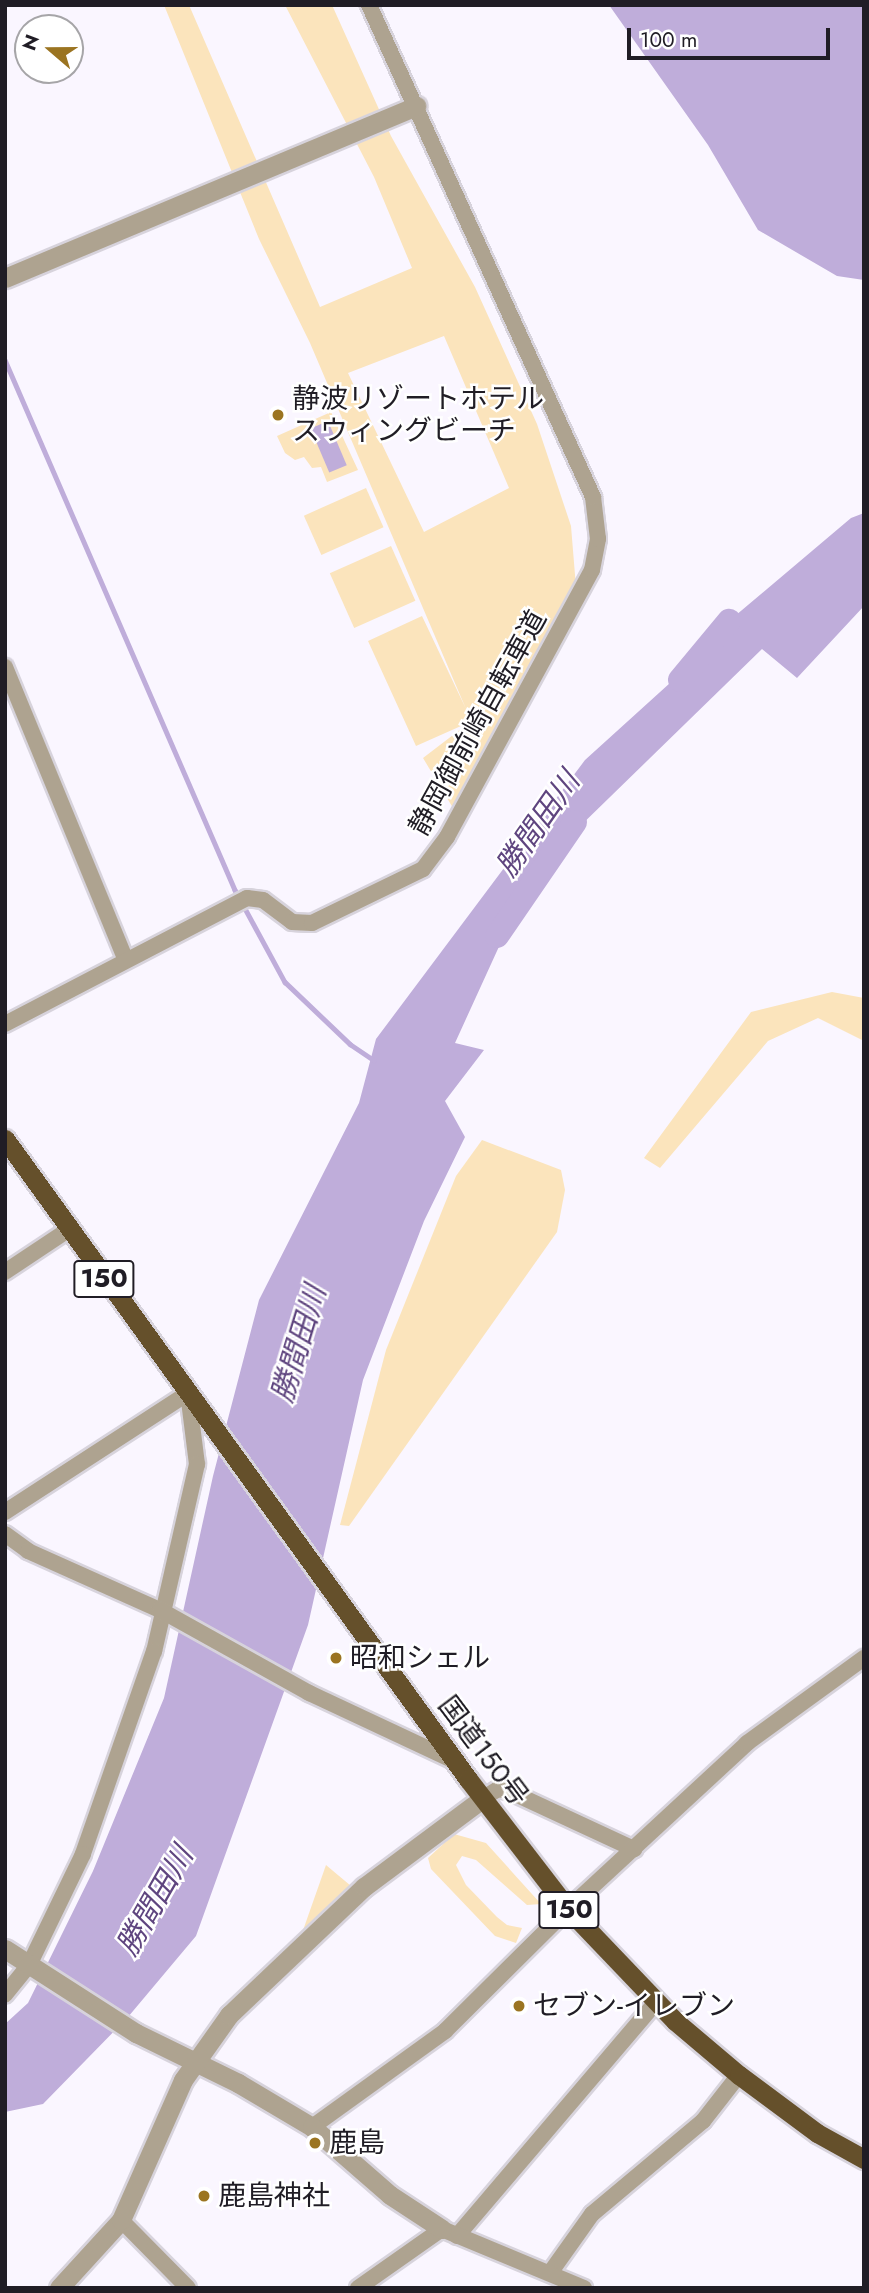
<!DOCTYPE html>
<meta charset="utf-8">
<style>
body{margin:0}
#map{position:relative;width:869px;height:2293px;overflow:hidden;background:#faf6ff;font-family:Jost,"Noto Sans JP",sans-serif}
div>[style]{position:absolute}
.green>*{inset:0;background:#fbe4bc;transform-origin:0 0}
.water>*{inset:0;background:#bfadda;transform-origin:0 0}
.stream>*{height:4.5px;margin:-2.25px;padding:0 2.25px;transform-origin:2.25px;border-radius:2.25px;background:#bfadda}
.river>*{height:24px;margin:-12px;padding:0 12px;transform-origin:12px;border-radius:12px;background:#bfadda}
.roads{filter:drop-shadow(2px 0 #d7d3dc) drop-shadow(-2px 0 #d7d3dc) drop-shadow(0 2px #d7d3dc) drop-shadow(0 -2px #d7d3dc)}
.minor>*{height:16px;margin:-8px;padding:0 8px;transform-origin:8px;border-radius:8px;background:#aea390}
.tertiary>*{height:19px;margin:-9.5px;padding:0 9.5px;transform-origin:9.5px;border-radius:9.5px;background:#aea390}
.trunk>*{height:19px;margin:-9.5px;padding:0 9.5px;transform-origin:9.5px;border-radius:9.5px;background:#65502b}
.dots>*{width:19px;height:19px;translate:-50% -50%;box-sizing:border-box;border:4px solid #fff;border-radius:50%}
span{translate:-50% -50%;white-space:nowrap;text-align:center;line-height:1.15;-webkit-text-stroke:5px #fff;paint-order:stroke}
.shield-label span{padding:2px 5px;background:#fff;border:2px solid;border-radius:5px;-webkit-text-stroke-width:0}
.shield-label{font-size:26px;color:#201d25;font-weight:700}
.poi-label{font-size:28px;color:#201d25}
.left{translate:0 -50%;text-align:left}
.street-label{font-size:28px;color:#201d25}
.water-label{font-size:30px;color:#5f457f;font-style:italic}
.frame{position:absolute;inset:0;border:7px solid #201d25;pointer-events:none}
.north{position:absolute;left:14px;top:14px;width:70px;height:70px;box-sizing:border-box;background:#fff;border:2px solid #a6a5a8;border-radius:50%;rotate:290deg;font-size:19px;font-weight:700;line-height:28px;text-align:center;color:#201d25}
.north::after{content:'';display:block;margin:auto;width:24px;height:32px;background:#9b7421;clip-path:polygon(50% 0,100% 100%,50% 72%,0 100%)}
.scale{position:absolute;left:627px;top:28px;width:203px;height:32px;box-sizing:border-box;border:4px solid #201d25;border-top:0;padding-left:9px;font-size:21px;line-height:24px;white-space:nowrap;color:#201d25;-webkit-text-stroke:5px #fff;paint-order:stroke}
</style>
<div id="map">
<div class="green">
<i style="clip-path:polygon(evenodd,164px 5px,189px 5px,320px 307px,412px 268px,374px 177px,285px 5px,332px 5px,391px 136px,475px 287px,537px 424px,571px 526px,576px 587px,456px 813px,423px 758px,470px 722px,416px 746px,368px 641px,422px 616px,466px 709px,310px 343px,259px 239px,164px 5px,444px 336px,509px 488px,424px 532px,348px 373px,444px 336px)"></i>
<i style="clip-path:polygon(331px 412px,358px 470px,327px 482px,321px 467px,312px 468px,304px 457px,295px 460px,285px 453px,277px 436px)"></i>
<i style="left:366px;top:488px;width:43px;height:68px;rotate:66deg"></i>
<i style="left:391px;top:546px;width:60px;height:67px;rotate:66deg"></i>
<i style="clip-path:polygon(832px 992px,864px 998px,864px 1041px,818px 1018px,768px 1041px,660px 1168px,644px 1158px,751px 1012px)"></i>
<i style="clip-path:polygon(482px 1140px,561px 1170px,565px 1190px,557px 1232px,349px 1526px,340px 1525px,386px 1350px,456px 1176px)"></i>
<i style="clip-path:polygon(454px 1834px,486px 1843px,541px 1904px,527px 1905px,476px 1860px,462px 1856px,456px 1865px,466px 1885px,497px 1917px,507px 1925px,522px 1928px,516px 1943px,495px 1936px,431px 1869px,428px 1858px)"></i>
<i style="clip-path:polygon(326px 1865px,351px 1886px,301px 1936px)"></i>
</div>
<div class="water">
<i style="clip-path:polygon(609px 5px,864px 5px,864px 280px,837px 276px,758px 230px,708px 145px)"></i>
<i style="left:328px;top:421px;width:48px;height:19px;rotate:67deg"></i>
<i style="clip-path:polygon(864px 513px,864px 606px,797px 678px,762px 649px,533px 872px,455px 1043px,484px 1050px,445px 1101px,465px 1137px,424px 1221px,363px 1380px,308px 1625px,196px 1936px,128px 2017px,43px 2104px,5px 2112px,5px 2024px,28px 2003px,93px 1871px,164px 1698px,213px 1476px,259px 1300px,359px 1103px,376px 1039px,585px 760px,734px 625px,729px 621px,851px 518px)"></i>
</div>
<div class="stream">
<i style="left:5px;top:360px;width:578px;rotate:66.54deg"></i>
<i style="left:235px;top:890px;width:105px;rotate:61.5deg"></i>
<i style="left:285px;top:982px;width:90px;rotate:43.6deg"></i>
<i style="left:350px;top:1044px;width:29px;rotate:34deg"></i>
</div>
<div class="river">
<i style="left:680px;top:680px;width:77px;rotate:-50.3deg"></i>
<i style="left:497px;top:936px;width:138px;rotate:-55.6deg"></i>
</div>
<div class="roads">
<div class="minor">
<i style="left:5px;top:667px;width:315px;rotate:67.6deg"></i>
<i style="left:5px;top:1024px;width:273px;rotate:-27.5deg"></i>
<i style="left:247px;top:898px;width:16px;rotate:7deg"></i>
<i style="left:263px;top:900px;width:36px;rotate:37deg"></i>
<i style="left:292px;top:922px;width:20px;rotate:3deg"></i>
<i style="left:312px;top:923px;width:123px;rotate:-25.9deg"></i>
<i style="left:423px;top:869px;width:40px;rotate:-53deg"></i>
<i style="left:447px;top:837px;width:304px;rotate:-61.5deg"></i>
<i style="left:592px;top:570px;width:32px;rotate:-79deg"></i>
<i style="left:598px;top:539px;width:42px;rotate:-96.8deg"></i>
<i style="left:593px;top:497px;width:541px;rotate:-114.48deg"></i>
<i style="left:5px;top:1272px;width:76px;rotate:-33.7deg"></i>
<i style="left:5px;top:1512px;width:218px;rotate:-33deg"></i>
<i style="left:188px;top:1393px;width:72px;rotate:82.8deg"></i>
<i style="left:197px;top:1464px;width:192px;rotate:102.9deg"></i>
<i style="left:154px;top:1651px;width:215px;rotate:109.3deg"></i>
<i style="left:83px;top:1854px;width:123px;rotate:115.9deg"></i>
<i style="left:29px;top:1965px;width:38px;rotate:129deg"></i>
<i style="left:5px;top:1534px;width:29px;rotate:36deg"></i>
<i style="left:28px;top:1551px;width:145px;rotate:24.1deg"></i>
<i style="left:160px;top:1610px;width:171px;rotate:29.1deg"></i>
<i style="left:309px;top:1693px;width:162px;rotate:25.1deg"></i>
<i style="left:482px;top:1799px;width:19px;rotate:-32deg"></i>
<i style="left:498px;top:1789px;width:13px;rotate:13deg"></i>
<i style="left:511px;top:1792px;width:136px;rotate:24.9deg"></i>
<i style="left:312px;top:2127px;width:164px;rotate:-35.8deg"></i>
<i style="left:445px;top:2031px;width:173px;rotate:-44.8deg"></i>
<i style="left:568px;top:1909px;width:244px;rotate:-42.8deg"></i>
<i style="left:747px;top:1743px;width:145px;rotate:-36deg"></i>
<i style="left:121px;top:2220px;width:95px;rotate:45.4deg"></i>
<i style="left:457px;top:2236px;width:307px;rotate:-49.6deg"></i>
<i style="left:550px;top:2273px;width:72px;rotate:-54.6deg"></i>
<i style="left:592px;top:2214px;width:145px;rotate:-40deg"></i>
<i style="left:703px;top:2121px;width:58px;rotate:-52deg"></i>
<i style="left:358px;top:2288px;width:103px;rotate:-35.1deg"></i>
<i style="left:442px;top:2229px;width:154px;rotate:22.6deg"></i>
</div>
<div class="tertiary">
<i style="left:5px;top:278px;width:446px;rotate:-22.7deg"></i>
<i style="left:5px;top:1949px;width:156px;rotate:32.7deg"></i>
<i style="left:136px;top:2033px;width:114px;rotate:26.1deg"></i>
<i style="left:238px;top:2083px;width:86px;rotate:30.7deg"></i>
<i style="left:312px;top:2127px;width:103px;rotate:41.1deg"></i>
<i style="left:390px;top:2195px;width:62px;rotate:33.2deg"></i>
<i style="left:59px;top:2288px;width:92px;rotate:-47.6deg"></i>
<i style="left:121px;top:2220px;width:153px;rotate:-66.1deg"></i>
<i style="left:183px;top:2080px;width:80px;rotate:-54.7deg"></i>
<i style="left:229px;top:2015px;width:186px;rotate:-43.5deg"></i>
<i style="left:364px;top:1887px;width:147px;rotate:-36.7deg"></i>
</div>
<div class="trunk">
<i style="left:5px;top:1139px;width:790px;rotate:54.12deg"></i>
<i style="left:468px;top:1779px;width:164px;rotate:52.4deg"></i>
<i style="left:568px;top:1909px;width:155px;rotate:46.3deg"></i>
<i style="left:675px;top:2021px;width:84px;rotate:40.2deg"></i>
<i style="left:739px;top:2075px;width:97px;rotate:36.6deg"></i>
<i style="left:817px;top:2133px;width:54px;rotate:29deg"></i>
</div>
</div>
<div class="dots">
<i style="left:278px;top:415px;background:#9b7421"></i>
<i style="left:336px;top:1658px;background:#9b7421"></i>
<i style="left:519px;top:2006px;background:#9b7421"></i>
<i style="left:315px;top:2143px;background:#9b7421"></i>
<i style="left:204px;top:2196px;background:#9b7421"></i>
</div>
<div class="shield-label">
<span style="left:104px;top:1279px">150</span>
<span style="left:569px;top:1910px">150</span>
</div>
<div class="poi-label">
<span class="left" style="left:292px;top:415px">静波リゾートホテル<br>スウィングビーチ</span>
<span class="left" style="left:350px;top:1658px">昭和シェル</span>
<span class="left" style="left:533px;top:2006px">セブン-イレブン</span>
<span class="left" style="left:329px;top:2143px">鹿島</span>
<span class="left" style="left:218px;top:2196px">鹿島神社</span>
</div>
<div class="street-label">
<span style="left:478px;top:723px;rotate:-61deg">静岡御前崎自転車道</span>
<span style="left:483px;top:1751px;rotate:53deg">国道150号</span>
</div>
<div class="water-label">
<span style="left:538px;top:824px;rotate:-55deg">勝間田川</span>
<span style="left:299px;top:1344px;rotate:-73deg">勝間田川</span>
<span style="left:155px;top:1901px;rotate:-60deg">勝間田川</span>
</div>
<div class="frame"></div>
<div class="north">N</div>
<div class="scale">100 m</div>
</div>
